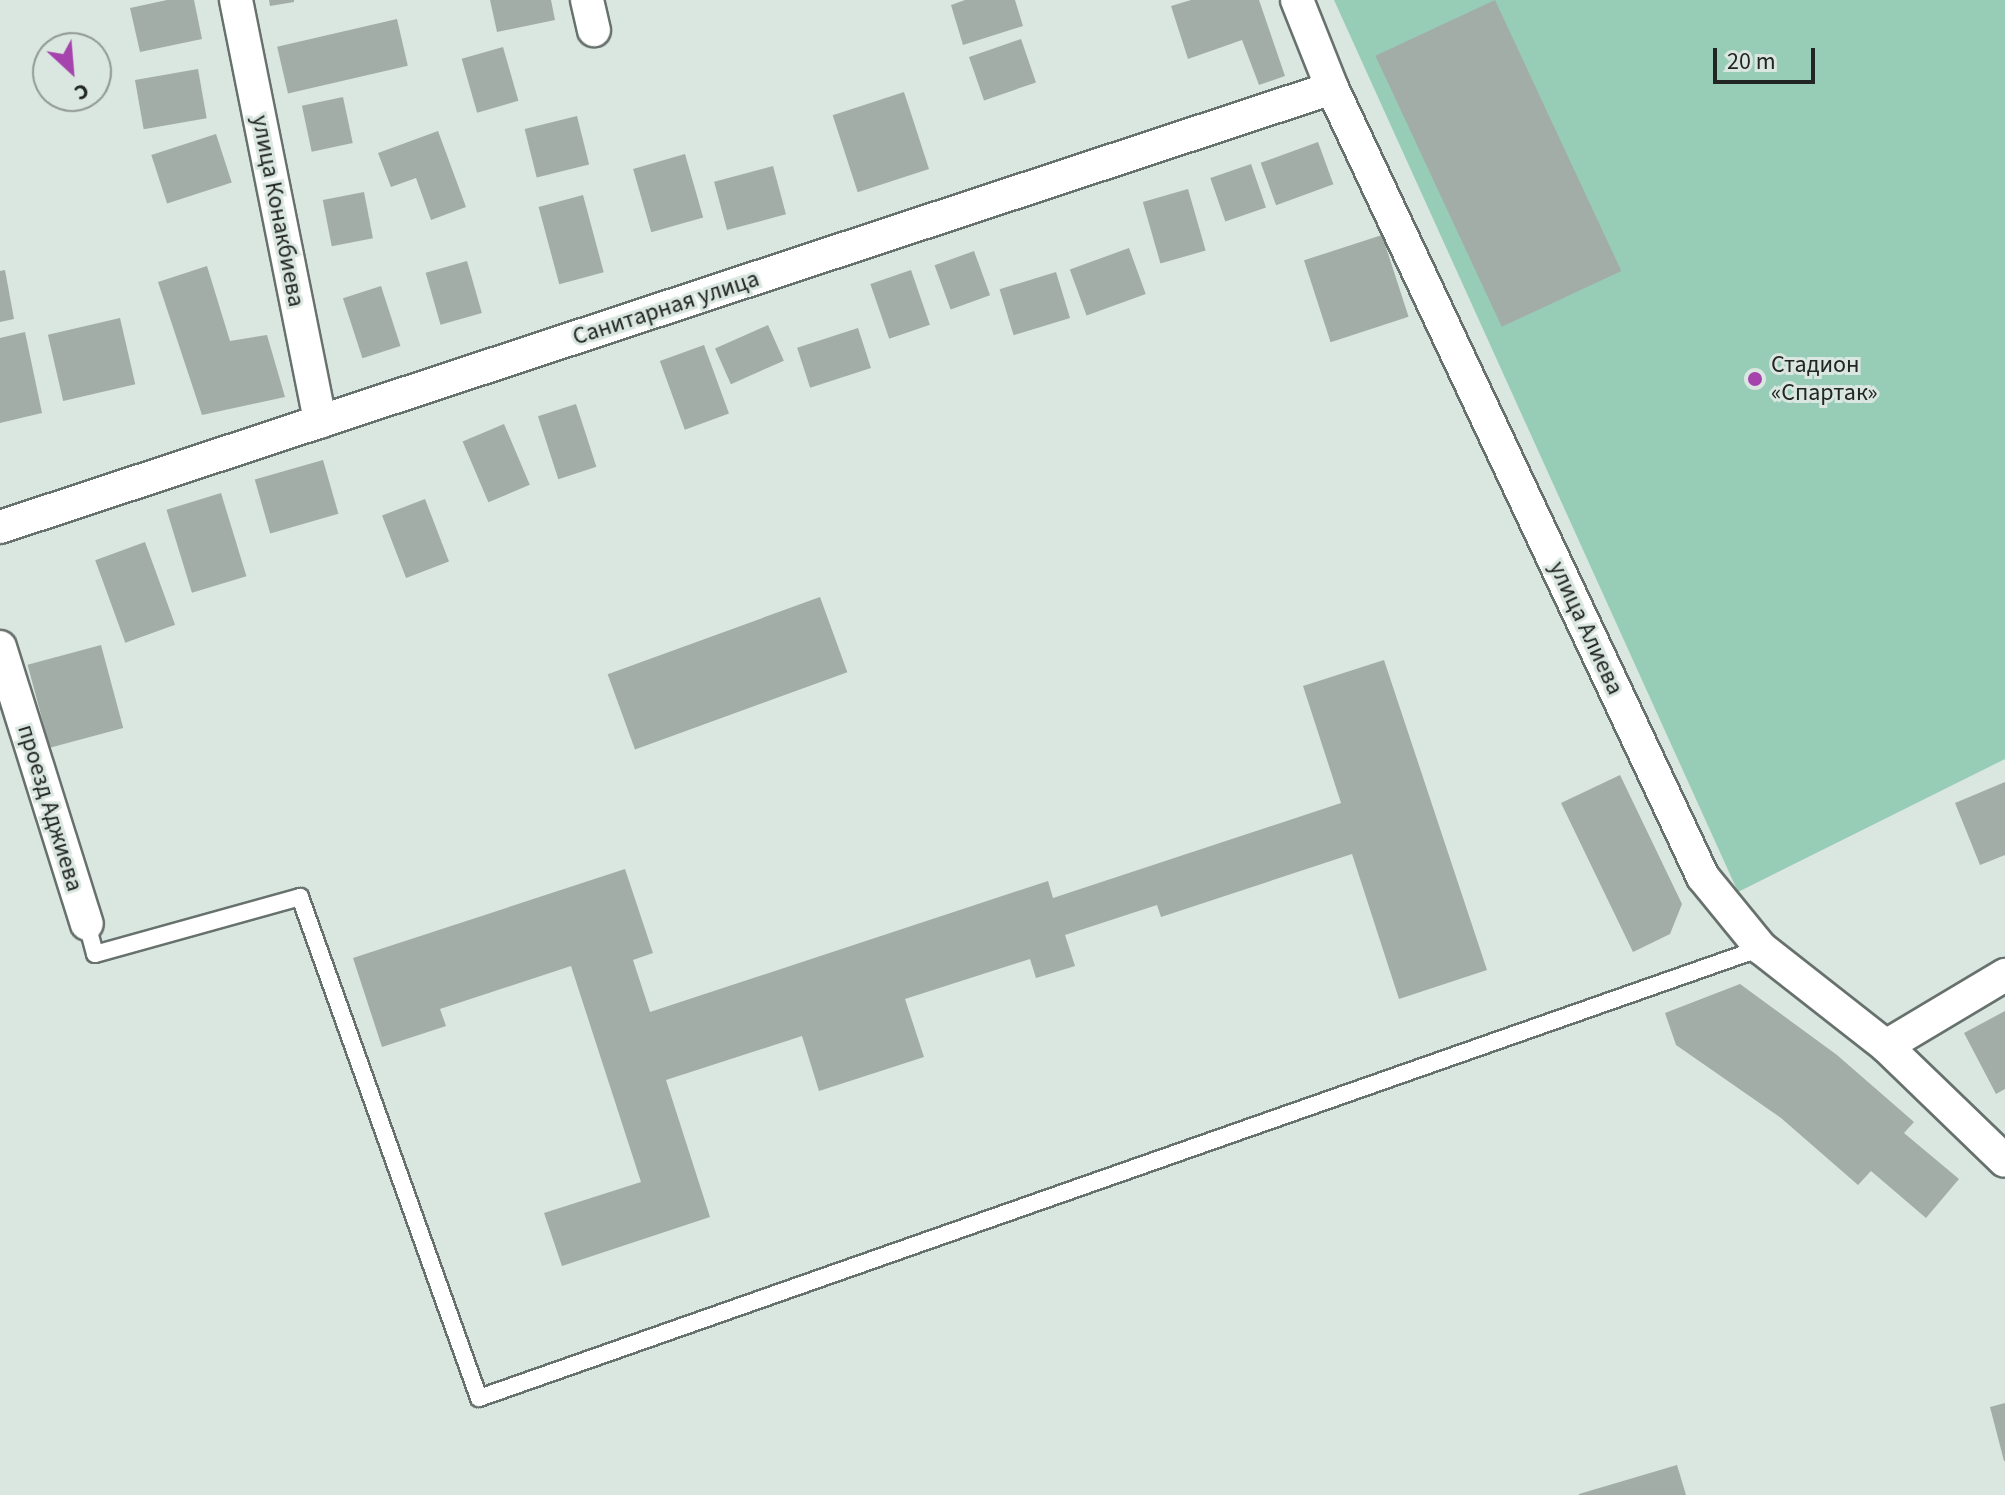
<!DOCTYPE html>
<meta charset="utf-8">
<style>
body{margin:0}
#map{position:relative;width:2005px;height:1495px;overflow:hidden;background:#dae6e0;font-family:"Source Sans 3",sans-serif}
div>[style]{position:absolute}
.green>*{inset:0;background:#97cdb6}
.building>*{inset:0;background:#a2ada8;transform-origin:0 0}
.roads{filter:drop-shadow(2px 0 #67716d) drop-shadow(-2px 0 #67716d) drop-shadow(0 2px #67716d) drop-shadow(0 -2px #67716d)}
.service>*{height:16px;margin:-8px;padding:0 8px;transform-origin:8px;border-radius:8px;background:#fff}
.minor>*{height:32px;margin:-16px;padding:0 16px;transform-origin:16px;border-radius:16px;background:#fff}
.dots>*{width:22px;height:22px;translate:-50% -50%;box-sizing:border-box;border:4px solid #dae6e0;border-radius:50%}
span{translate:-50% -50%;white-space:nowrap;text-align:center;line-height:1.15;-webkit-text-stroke:6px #dae6e0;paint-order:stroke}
.street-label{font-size:24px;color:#212523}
.poi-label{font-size:24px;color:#212523}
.left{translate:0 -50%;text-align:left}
.north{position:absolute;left:32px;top:32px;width:80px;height:80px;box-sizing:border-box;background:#dae6e0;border:2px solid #909994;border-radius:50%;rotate:154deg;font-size:22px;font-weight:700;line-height:32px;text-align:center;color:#212523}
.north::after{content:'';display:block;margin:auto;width:28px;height:36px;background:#a544ac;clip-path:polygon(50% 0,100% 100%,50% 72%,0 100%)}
.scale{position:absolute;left:1713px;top:48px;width:102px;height:36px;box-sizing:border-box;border:4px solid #212523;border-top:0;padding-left:10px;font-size:24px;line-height:28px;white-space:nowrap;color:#212523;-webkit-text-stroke:6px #dae6e0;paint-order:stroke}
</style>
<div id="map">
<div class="green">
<i style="clip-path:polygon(1334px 0,2005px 0,2005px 759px,1738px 892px)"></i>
</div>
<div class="building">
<i style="clip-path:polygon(167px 0,194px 0,202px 39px,140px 52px,130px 8px)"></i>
<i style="clip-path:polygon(269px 0,294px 0,294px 2px,270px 6px)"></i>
<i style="clip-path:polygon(490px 0,551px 0,555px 20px,497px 32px)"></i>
<i style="clip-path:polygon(965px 0,1015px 0,1023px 26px,963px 45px,951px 5px)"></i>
<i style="clip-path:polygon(1191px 0,1259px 0,1285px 76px,1259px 85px,1242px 40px,1188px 59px,1171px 6px)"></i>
<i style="left:1495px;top:0;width:299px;height:132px;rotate:65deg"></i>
<i style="left:397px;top:19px;width:48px;height:123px;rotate:77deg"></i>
<i style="left:1021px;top:39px;width:46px;height:55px;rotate:71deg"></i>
<i style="left:503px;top:47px;width:56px;height:43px;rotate:74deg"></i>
<i style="left:198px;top:69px;width:50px;height:64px;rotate:80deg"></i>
<i style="left:904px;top:92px;width:81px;height:75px;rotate:72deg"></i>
<i style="left:343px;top:97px;width:47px;height:42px;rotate:78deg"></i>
<i style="left:577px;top:116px;width:50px;height:54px;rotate:76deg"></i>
<i style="clip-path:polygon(438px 131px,466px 207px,431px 220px,416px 178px,391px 187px,378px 153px)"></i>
<i style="left:216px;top:134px;width:51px;height:68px;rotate:72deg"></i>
<i style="left:1318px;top:142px;width:45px;height:61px;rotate:70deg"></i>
<i style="left:685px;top:154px;width:66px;height:54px;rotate:74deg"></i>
<i style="left:1251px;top:164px;width:46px;height:43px;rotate:71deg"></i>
<i style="left:773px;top:166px;width:50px;height:61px;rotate:75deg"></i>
<i style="left:1188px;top:189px;width:64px;height:47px;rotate:74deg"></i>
<i style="left:364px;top:192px;width:47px;height:42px;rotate:79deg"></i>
<i style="left:583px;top:195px;width:80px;height:46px;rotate:75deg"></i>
<i style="left:1382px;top:235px;width:86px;height:82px;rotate:72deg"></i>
<i style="left:1129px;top:248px;width:49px;height:63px;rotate:70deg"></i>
<i style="left:974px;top:251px;width:47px;height:42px;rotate:70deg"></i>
<i style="left:467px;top:261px;width:54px;height:43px;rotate:74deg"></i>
<i style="clip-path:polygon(207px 266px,230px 341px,267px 335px,285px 397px,202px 415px,158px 282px)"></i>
<i style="clip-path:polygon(5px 270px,14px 319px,0 322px,0 271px)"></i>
<i style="left:911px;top:270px;width:58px;height:43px;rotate:71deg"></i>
<i style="left:1056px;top:272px;width:48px;height:59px;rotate:73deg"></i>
<i style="left:381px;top:286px;width:63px;height:40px;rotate:72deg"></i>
<i style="left:120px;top:318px;width:68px;height:74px;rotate:77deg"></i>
<i style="left:768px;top:325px;width:39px;height:58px;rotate:66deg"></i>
<i style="left:858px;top:328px;width:42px;height:64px;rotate:72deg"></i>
<i style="clip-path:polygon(25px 332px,42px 413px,0 423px,0 338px)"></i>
<i style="left:704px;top:345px;width:73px;height:47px;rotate:70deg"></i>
<i style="left:576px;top:404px;width:66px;height:40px;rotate:72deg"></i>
<i style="left:504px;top:424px;width:66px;height:45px;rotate:67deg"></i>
<i style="left:323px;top:460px;width:56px;height:71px;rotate:74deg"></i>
<i style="left:221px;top:493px;width:87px;height:57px;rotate:73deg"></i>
<i style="left:425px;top:499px;width:67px;height:46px;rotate:69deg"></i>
<i style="left:145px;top:542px;width:88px;height:53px;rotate:70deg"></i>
<i style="left:820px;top:597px;width:80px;height:226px;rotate:70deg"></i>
<i style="left:101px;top:645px;width:86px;height:76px;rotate:75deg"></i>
<i style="clip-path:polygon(1384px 660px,1487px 970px,1399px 999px,1352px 854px,1161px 917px,1157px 905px,1065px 935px,1075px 966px,1036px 978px,1030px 959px,905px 999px,924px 1057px,819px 1091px,802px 1036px,666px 1080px,710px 1217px,562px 1266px,544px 1213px,641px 1182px,571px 966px,440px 1009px,446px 1026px,382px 1047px,353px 958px,625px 869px,653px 953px,633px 960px,650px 1012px,1048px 881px,1053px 898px,1341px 803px,1303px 686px)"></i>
<i style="clip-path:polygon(1620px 775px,1682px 904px,1670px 934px,1633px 952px,1561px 803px)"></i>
<i style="clip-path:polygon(2005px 782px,2005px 855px,1980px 865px,1955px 803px)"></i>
<i style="clip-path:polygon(1740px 984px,1837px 1055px,1914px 1122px,1904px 1133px,1959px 1179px,1926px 1218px,1871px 1171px,1858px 1185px,1781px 1118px,1676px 1045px,1665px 1013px)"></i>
<i style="clip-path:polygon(2005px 1011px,2005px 1089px,1996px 1094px,1964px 1033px)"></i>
<i style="clip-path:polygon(2005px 1403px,2005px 1461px,2004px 1461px,1990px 1407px)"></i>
<i style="clip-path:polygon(1677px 1465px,1686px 1495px,1579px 1495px,1579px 1494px)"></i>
</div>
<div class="roads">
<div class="service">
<i style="left:87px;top:924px;width:31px;rotate:75deg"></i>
<i style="left:95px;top:954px;width:213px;rotate:-15.5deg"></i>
<i style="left:300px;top:897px;width:532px;rotate:70.34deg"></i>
<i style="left:479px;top:1398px;width:1359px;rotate:-19.34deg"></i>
</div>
<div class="minor">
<i style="left:236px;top:0;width:430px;rotate:78.7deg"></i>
<i style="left:587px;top:0;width:31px;rotate:77deg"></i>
<i style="left:1297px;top:0;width:95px;rotate:68.3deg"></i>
<i style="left:1332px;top:88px;width:872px;rotate:64.82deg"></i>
<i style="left:1703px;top:877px;width:92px;rotate:50.8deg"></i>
<i style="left:1761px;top:948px;width:159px;rotate:38.1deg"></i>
<i style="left:1886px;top:1046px;width:165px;rotate:44deg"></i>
<i style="left:0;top:527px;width:1402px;rotate:-18.24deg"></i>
<i style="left:0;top:647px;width:290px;rotate:72.6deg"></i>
<i style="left:1886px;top:1046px;width:139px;rotate:-30.8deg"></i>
</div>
</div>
<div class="dots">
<i style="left:1755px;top:379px;background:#a544ac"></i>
</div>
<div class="street-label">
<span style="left:278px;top:211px;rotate:79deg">улица Конакбиева</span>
<span style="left:666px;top:308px;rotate:-18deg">Санитарная улица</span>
<span style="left:1586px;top:628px;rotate:65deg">улица Алиева</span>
<span style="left:50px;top:808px;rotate:73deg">проезд Аджиева</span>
</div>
<div class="poi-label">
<span class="left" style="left:1771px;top:379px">Стадион<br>«Спартак»</span>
</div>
<div class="north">С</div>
<div class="scale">20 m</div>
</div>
